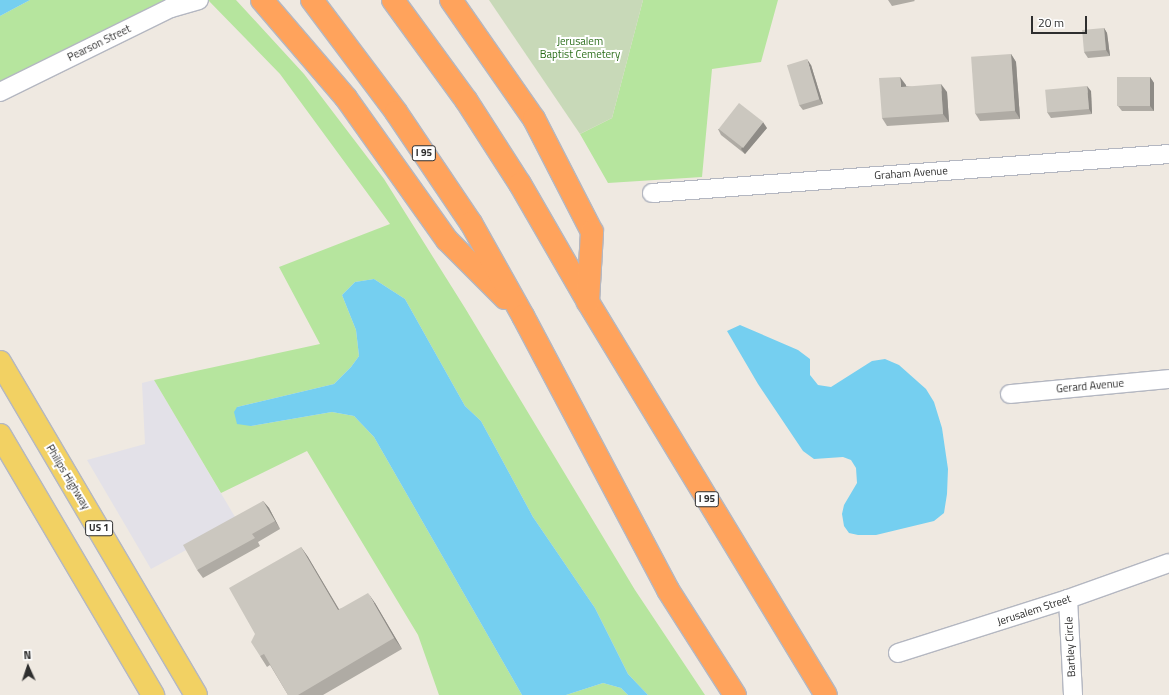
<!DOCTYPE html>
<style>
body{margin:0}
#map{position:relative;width:1169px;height:695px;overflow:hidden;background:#efe9e1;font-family:"Titillium Web",sans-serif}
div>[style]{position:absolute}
.industrial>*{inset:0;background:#e3e1e8}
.green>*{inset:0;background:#b6e59e}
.cemetery>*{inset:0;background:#c8d9b8}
.water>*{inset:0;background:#75cff0}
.roads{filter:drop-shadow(1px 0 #b4b7c1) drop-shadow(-1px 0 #b4b7c1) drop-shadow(0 1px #b4b7c1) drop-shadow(0 -1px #b4b7c1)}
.street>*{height:18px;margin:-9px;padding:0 9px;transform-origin:9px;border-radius:9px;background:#fff}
.primary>*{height:22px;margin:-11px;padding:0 11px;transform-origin:11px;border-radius:11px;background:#f2d163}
.highway>*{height:22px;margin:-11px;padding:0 11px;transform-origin:11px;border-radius:11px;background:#ffa35c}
.wall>*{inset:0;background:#afaba4}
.shaded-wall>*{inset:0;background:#8e8b86}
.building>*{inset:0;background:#cbc7bf;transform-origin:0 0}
span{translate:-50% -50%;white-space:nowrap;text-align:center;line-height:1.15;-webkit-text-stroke:4px #fff;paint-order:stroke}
.shield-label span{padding:1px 3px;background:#fff;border:1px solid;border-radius:3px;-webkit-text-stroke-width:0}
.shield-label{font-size:10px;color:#2e2e2e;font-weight:700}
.park-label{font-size:11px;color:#2c6e1b}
.street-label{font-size:11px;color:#2e2e2e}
.north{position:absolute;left:8px;top:647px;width:40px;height:40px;-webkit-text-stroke:3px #fff;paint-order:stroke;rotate:357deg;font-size:11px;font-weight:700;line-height:16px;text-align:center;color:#2e2e2e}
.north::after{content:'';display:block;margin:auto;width:14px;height:18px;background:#2e2e2e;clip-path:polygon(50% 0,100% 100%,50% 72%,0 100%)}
.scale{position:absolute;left:1031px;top:16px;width:56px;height:18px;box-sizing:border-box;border:2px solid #2e2e2e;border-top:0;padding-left:5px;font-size:12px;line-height:14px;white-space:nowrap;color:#2e2e2e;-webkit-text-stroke:3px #fff;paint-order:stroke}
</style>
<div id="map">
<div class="industrial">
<i style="clip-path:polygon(154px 380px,238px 522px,151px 569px,87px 460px,145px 444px,142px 383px)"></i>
</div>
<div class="green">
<i style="clip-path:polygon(30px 0,172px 0,0 83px,0 16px)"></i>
<i style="clip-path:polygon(208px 0,236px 0,304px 74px,384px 179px,465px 308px,635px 590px,705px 695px,648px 695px,628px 674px,595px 608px,533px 517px,481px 421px,465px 406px,405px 299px,374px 279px,355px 282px,342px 295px,356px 330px,359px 356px,351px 367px,334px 384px,237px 407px,251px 426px,332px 412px,354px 416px,374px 437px,522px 695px,439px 695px,418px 635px,307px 451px,221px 493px,154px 380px,320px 344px,279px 267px,390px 224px,280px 74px)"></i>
<i style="clip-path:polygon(643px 0,778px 0,761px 62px,712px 69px,702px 177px,608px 183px,580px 134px,612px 118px)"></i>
<i style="clip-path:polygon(603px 683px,621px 688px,628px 695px,566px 695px)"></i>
</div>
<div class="cemetery">
<i style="clip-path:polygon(489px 0,643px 0,612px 118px,580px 134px)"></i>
</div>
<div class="water">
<i style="clip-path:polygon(0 0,30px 0,0 16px)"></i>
<i style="clip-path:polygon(374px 279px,405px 299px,465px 406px,481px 421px,533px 517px,595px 608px,628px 674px,648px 695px,628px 695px,621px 688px,603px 683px,566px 695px,522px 695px,374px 437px,354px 416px,332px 412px,251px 426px,237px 424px,234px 412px,237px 407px,334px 384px,351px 367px,359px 356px,356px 330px,342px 295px,355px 282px)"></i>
<i style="clip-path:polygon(740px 325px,798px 350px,810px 359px,810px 375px,818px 385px,831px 387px,872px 361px,885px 359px,899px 365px,926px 389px,934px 402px,942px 428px,948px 469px,947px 494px,944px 513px,934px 521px,876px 535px,858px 535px,849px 533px,844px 526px,842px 514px,844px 505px,857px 483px,856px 468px,851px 460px,843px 457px,814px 459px,803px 451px,758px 384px,727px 331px)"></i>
</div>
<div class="roads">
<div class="street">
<i style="left:0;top:92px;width:191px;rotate:-26.2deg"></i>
<i style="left:171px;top:8px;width:29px;rotate:-16deg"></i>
<i style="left:652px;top:193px;width:518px;rotate:-4.31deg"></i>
<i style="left:1010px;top:394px;width:160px;rotate:-5.4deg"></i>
<i style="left:1068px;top:599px;width:96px;rotate:87deg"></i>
<i style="left:898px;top:653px;width:178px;rotate:-17.6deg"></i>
<i style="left:1068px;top:599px;width:107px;rotate:-19.6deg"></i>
</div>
<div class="primary">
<i style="left:0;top:362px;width:386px;rotate:59.5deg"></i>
<i style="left:0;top:435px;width:302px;rotate:59.5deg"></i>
</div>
<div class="highway">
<i style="left:262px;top:0;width:129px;rotate:49.4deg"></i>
<i style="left:346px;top:98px;width:174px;rotate:54.6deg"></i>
<i style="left:447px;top:240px;width:82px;rotate:45deg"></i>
<i style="left:312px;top:0;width:140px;rotate:53.1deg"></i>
<i style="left:396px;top:112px;width:134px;rotate:56deg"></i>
<i style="left:471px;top:223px;width:107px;rotate:60.8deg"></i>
<i style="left:523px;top:316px;width:310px;rotate:62.1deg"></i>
<i style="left:668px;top:590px;width:125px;rotate:57.5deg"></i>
<i style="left:393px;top:0;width:124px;rotate:53.9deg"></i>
<i style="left:466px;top:100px;width:100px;rotate:57.3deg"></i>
<i style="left:520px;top:184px;width:136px;rotate:60deg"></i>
<i style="left:588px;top:302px;width:459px;rotate:58.8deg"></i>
<i style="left:451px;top:0;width:145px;rotate:55.1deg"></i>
<i style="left:534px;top:119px;width:127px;rotate:62.8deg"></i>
<i style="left:592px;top:232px;width:70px;rotate:93.3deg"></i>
</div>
</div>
<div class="wall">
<i style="clip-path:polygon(888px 0,914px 0,915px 1px,892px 6px)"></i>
<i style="clip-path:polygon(1104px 28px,1107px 33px,1110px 56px,1088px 58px,1084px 52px)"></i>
<i style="clip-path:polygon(1011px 54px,1016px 62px,1020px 119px,980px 121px,975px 113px)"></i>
<i style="clip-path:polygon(811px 65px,823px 104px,803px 110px,799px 105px)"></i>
<i style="clip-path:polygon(1150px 77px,1154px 83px,1154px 111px,1122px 111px,1118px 106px)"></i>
<i style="clip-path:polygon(906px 85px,906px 86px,947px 92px,949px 122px,887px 126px,882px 118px)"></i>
<i style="clip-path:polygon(1091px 91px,1092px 114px,1051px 118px,1047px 112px)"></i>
<i style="clip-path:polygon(767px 128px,745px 154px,721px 135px,718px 129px)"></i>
<i style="clip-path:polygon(263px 501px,269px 508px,280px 529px,258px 542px,260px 546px,203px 578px,197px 570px)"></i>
<i style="clip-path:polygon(301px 547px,308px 557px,339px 609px,375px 603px,402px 649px,323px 695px,288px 695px,270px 665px,267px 667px,260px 656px)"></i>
</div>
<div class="shaded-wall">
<i style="clip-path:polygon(1104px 28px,1107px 33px,1110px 56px,1106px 50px)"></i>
<i style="clip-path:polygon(1011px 54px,1016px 62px,1020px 119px,1015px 111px)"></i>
<i style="clip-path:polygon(807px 59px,811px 65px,823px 104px,819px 99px)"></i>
<i style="clip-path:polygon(900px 77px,906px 85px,907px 95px,901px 87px)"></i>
<i style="clip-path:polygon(1150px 77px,1154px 83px,1154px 111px,1150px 106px)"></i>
<i style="clip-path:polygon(941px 84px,947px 92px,949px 122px,943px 114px)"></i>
<i style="clip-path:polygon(1087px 86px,1091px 91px,1092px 114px,1089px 109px)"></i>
<i style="clip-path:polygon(763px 122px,767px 128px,745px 154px,741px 149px)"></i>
<i style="clip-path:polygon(263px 501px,269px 508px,280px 529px,275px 521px)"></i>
<i style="clip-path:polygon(301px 547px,308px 557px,345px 620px,338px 610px)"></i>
<i style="clip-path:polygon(368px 593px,375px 603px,402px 649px,394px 638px)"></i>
</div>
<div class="building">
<i style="left:1104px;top:28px;width:22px;height:22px;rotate:85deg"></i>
<i style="left:1011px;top:54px;width:57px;height:40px;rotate:86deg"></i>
<i style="left:807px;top:59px;width:42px;height:21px;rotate:73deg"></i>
<i style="clip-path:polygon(900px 77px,901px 87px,941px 84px,943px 114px,882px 118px,879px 78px)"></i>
<i style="left:1150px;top:77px;width:29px;height:33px;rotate:90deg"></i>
<i style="left:1087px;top:86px;width:23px;height:42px;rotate:85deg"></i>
<i style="left:739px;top:103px;width:31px;height:33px;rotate:38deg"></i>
<i style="clip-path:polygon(263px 501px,275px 521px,252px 534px,255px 538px,197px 570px,183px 545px)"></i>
<i style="clip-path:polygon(301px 547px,338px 610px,368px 593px,394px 638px,298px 695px,288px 695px,264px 654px,260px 656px,251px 642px,255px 634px,229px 588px)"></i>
</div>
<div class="shield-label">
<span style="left:424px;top:153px">I 95</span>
<span style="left:707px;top:499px">I 95</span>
<span style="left:99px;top:528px">US 1</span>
</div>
<div class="park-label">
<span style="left:580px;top:48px">Jerusalem<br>Baptist Cemetery</span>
</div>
<div class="street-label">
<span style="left:99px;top:43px;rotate:-26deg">Pearson Street</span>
<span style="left:911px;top:173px;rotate:-4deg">Graham Avenue</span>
<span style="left:1090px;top:386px;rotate:-5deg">Gerard Avenue</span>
<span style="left:68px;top:477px;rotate:59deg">Philips Highway</span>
<span style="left:1034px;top:610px;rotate:-18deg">Jerusalem Street</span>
<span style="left:1070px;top:647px;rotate:-93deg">Bartley Circle</span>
</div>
<div class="north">N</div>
<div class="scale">20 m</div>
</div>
